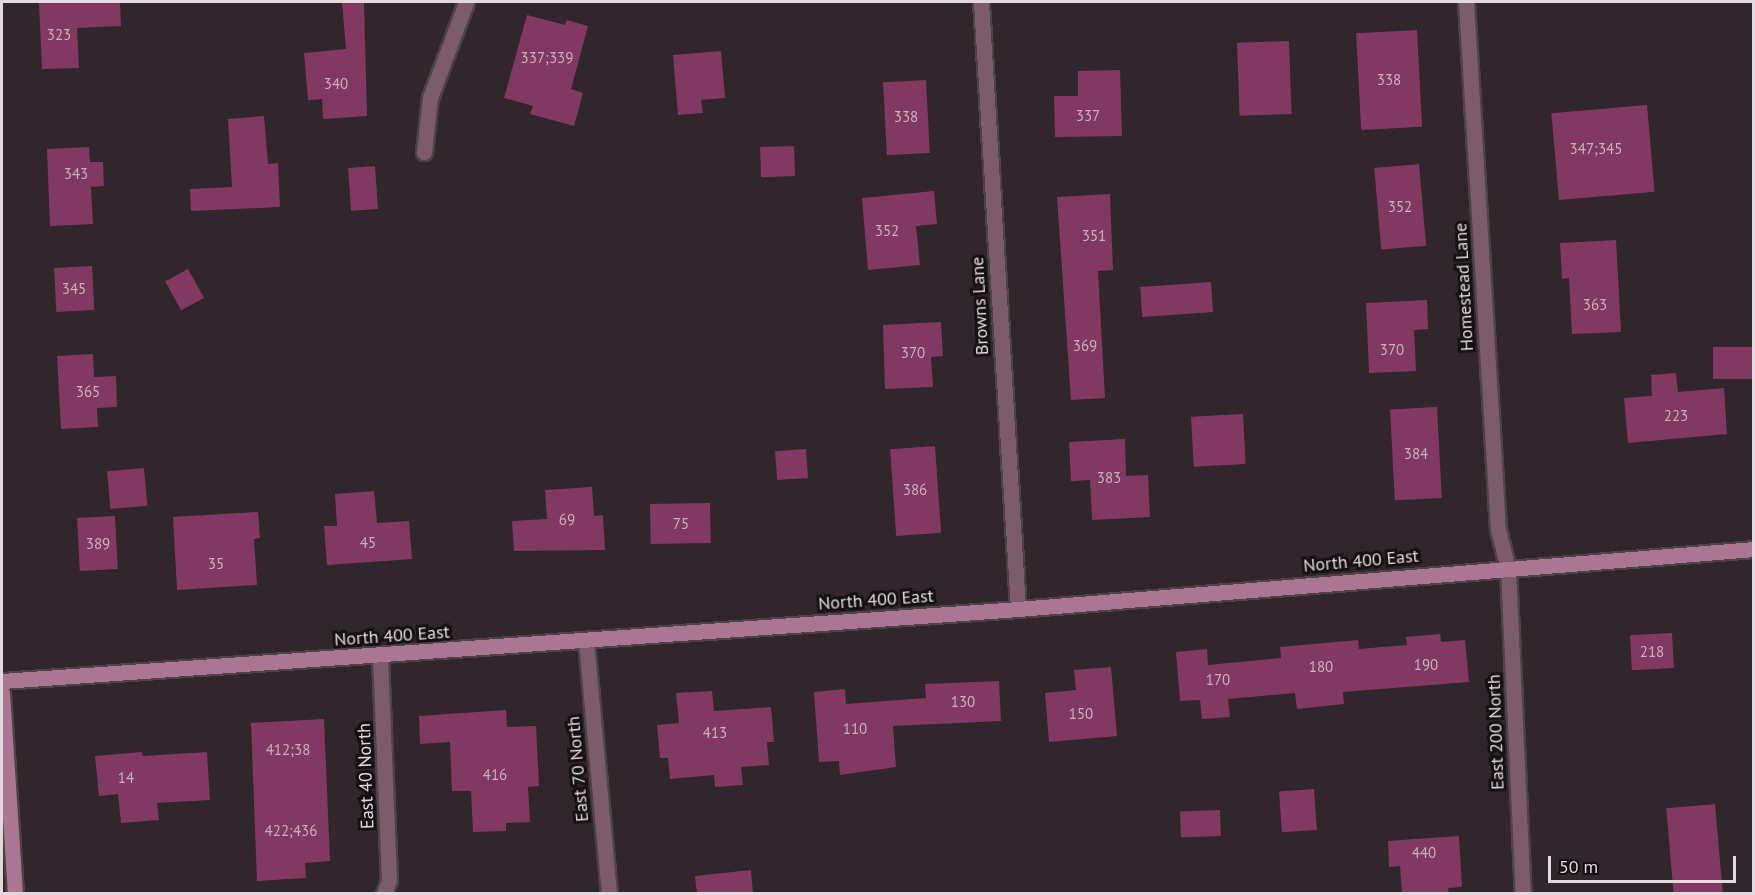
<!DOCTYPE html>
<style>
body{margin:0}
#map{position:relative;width:1755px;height:895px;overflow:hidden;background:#31262b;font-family:"PT Sans",sans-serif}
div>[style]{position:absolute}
.building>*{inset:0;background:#813961;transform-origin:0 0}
.roads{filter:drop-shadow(2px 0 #4d4347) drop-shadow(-2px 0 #4d4347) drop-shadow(0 2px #4d4347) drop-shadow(0 -2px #4d4347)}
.street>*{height:15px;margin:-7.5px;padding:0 7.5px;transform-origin:7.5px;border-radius:7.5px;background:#7c5b6b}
.secondary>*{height:15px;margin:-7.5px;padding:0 7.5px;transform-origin:7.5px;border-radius:7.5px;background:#ab7691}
span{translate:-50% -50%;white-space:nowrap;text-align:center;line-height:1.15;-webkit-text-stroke:6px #151013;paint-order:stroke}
.number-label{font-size:15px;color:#c9b1be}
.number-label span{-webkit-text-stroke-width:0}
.street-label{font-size:18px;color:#e1d9dd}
.frame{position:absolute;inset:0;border:3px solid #e1d9dd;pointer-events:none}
.scale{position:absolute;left:1548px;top:856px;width:188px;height:27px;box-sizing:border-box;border:3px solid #e1d9dd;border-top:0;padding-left:8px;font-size:18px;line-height:21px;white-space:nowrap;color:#e1d9dd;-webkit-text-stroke:4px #151013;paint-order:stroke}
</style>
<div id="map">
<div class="building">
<i style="clip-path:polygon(39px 2px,120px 2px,121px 26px,77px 28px,79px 68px,42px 69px)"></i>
<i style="clip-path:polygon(342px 2px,364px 2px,367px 116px,323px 119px,322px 99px,308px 100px,304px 53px,346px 49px)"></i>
<i style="clip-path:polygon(527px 15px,565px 25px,567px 20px,588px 26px,571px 89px,583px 93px,574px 126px,530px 114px,533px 106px,504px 98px)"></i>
<i style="left:1417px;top:30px;width:97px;height:61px;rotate:87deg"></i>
<i style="left:1289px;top:41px;width:73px;height:52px;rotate:88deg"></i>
<i style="clip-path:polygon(721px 51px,725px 98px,701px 100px,703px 113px,678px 115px,673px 55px)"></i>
<i style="clip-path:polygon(1120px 70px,1122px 136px,1055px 137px,1054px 96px,1078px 96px,1078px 71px)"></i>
<i style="left:926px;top:80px;width:73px;height:43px;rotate:87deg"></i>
<i style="left:1647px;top:105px;width:87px;height:96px;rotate:85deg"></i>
<i style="clip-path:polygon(264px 116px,268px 164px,278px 163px,280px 207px,191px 211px,190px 189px,232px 187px,228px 119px)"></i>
<i style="left:794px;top:146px;width:30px;height:34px;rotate:88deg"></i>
<i style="clip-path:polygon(89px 147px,90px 162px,103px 162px,104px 186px,91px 187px,93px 224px,50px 226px,47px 149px)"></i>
<i style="left:1419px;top:164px;width:82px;height:45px;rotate:85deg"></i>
<i style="left:375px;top:166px;width:43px;height:27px;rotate:86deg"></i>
<i style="clip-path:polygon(934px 191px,937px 224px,916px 226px,920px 265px,868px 270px,862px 198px)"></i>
<i style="clip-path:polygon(1110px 194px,1113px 270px,1098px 271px,1105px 398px,1071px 400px,1057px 197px)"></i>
<i style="clip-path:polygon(1616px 240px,1621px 332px,1572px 334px,1569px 278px,1562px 279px,1560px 243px)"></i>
<i style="left:92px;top:266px;width:44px;height:38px;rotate:87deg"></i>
<i style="left:188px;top:269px;width:33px;height:26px;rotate:61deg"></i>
<i style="left:1211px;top:282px;width:30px;height:71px;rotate:86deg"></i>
<i style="clip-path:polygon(1427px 300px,1428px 329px,1414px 330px,1416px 371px,1369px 373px,1366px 303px)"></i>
<i style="clip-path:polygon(941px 322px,943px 356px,931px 357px,933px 387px,885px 389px,883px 325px)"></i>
<i style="left:1754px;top:347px;width:32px;height:41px;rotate:90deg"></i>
<i style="clip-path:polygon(93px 354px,94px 377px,116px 376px,117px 407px,97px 408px,98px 427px,61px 429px,57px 356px)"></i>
<i style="clip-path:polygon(1676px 373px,1678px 392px,1724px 388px,1727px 434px,1628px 443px,1624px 398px,1652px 396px,1651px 375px)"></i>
<i style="left:1437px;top:407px;width:91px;height:47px;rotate:87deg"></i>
<i style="left:1243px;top:414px;width:50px;height:52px;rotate:87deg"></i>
<i style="clip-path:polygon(1125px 439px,1126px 476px,1148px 475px,1150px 517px,1092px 520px,1090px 480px,1071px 481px,1069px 442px)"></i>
<i style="left:935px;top:446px;width:87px;height:45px;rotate:86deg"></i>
<i style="left:806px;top:449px;width:29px;height:31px;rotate:86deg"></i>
<i style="left:144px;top:468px;width:38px;height:37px;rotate:85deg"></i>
<i style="clip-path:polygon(592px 487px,594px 516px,603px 515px,605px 550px,514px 551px,512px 521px,547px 519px,545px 490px)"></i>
<i style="clip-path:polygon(374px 491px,377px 523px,409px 521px,412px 559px,327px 565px,324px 526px,337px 526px,335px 494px)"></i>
<i style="left:710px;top:503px;width:40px;height:60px;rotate:89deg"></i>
<i style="clip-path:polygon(258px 512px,260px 538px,254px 539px,257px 585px,177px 590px,173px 517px)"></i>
<i style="left:115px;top:516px;width:53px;height:38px;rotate:87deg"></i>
<i style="left:1672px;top:633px;width:35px;height:42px;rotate:87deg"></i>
<i style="clip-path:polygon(1440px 634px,1441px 642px,1465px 640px,1469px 682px,1343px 692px,1344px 704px,1297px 709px,1295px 693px,1228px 699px,1230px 717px,1202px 719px,1200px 700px,1180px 701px,1176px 652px,1207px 649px,1208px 665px,1281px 658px,1280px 647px,1358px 640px,1359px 649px,1407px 645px,1406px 637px)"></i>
<i style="clip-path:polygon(1111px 667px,1117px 736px,1049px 742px,1045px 693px,1076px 690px,1074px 670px)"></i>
<i style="clip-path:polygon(999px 681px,1001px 721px,893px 726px,896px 767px,840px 775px,839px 761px,819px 762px,814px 692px,845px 689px,846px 704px,926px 698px,925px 684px)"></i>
<i style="clip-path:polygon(712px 691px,714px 711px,771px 707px,774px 742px,767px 742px,769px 765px,741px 767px,743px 785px,715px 787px,714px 775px,670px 779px,668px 758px,660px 758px,657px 725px,679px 723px,676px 693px)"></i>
<i style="clip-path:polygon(506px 710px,507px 727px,536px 726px,539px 786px,528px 787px,530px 822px,506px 823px,506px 831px,473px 832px,471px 791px,452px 791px,450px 742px,420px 744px,419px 716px)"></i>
<i style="clip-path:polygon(324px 719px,330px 861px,305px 863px,306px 878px,257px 881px,251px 723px)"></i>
<i style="clip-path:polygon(142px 752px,143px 756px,207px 752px,210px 800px,157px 803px,159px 820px,121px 823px,118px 794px,99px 796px,95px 756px)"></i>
<i style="left:1314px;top:789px;width:41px;height:35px;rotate:86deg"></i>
<i style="left:1715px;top:804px;width:90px;height:49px;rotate:85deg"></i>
<i style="left:1220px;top:810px;width:26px;height:40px;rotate:88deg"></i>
<i style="clip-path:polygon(1459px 836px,1462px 887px,1448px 888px,1449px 894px,1402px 894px,1400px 866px,1389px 867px,1388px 841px)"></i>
<i style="clip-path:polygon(751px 870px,753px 894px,697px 894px,695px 876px)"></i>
</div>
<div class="roads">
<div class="street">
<i style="left:981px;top:2px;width:608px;rotate:86.51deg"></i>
<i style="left:1466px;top:2px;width:528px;rotate:86.53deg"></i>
<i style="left:1498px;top:529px;width:41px;rotate:76deg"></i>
<i style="left:1508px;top:569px;width:325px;rotate:87.4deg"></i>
<i style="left:424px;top:152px;width:54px;rotate:-83.7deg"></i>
<i style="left:430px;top:98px;width:103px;rotate:-69.4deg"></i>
<i style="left:586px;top:641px;width:254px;rotate:84.8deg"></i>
<i style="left:380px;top:656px;width:224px;rotate:87.7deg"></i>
<i style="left:389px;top:880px;width:15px;rotate:110deg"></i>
</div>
<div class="secondary">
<i style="left:2px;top:681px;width:1019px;rotate:-4.05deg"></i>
<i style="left:1018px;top:609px;width:738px;rotate:-4.66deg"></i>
<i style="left:2px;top:693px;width:201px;rotate:86.3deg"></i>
</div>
</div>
<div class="number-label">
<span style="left:59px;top:35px">323</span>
<span style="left:547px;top:58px">337;339</span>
<span style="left:1389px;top:80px">338</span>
<span style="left:336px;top:84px">340</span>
<span style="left:1088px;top:116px">337</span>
<span style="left:906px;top:117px">338</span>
<span style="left:1596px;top:149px">347;345</span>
<span style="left:76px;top:174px">343</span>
<span style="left:1400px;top:207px">352</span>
<span style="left:887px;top:231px">352</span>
<span style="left:1094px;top:236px">351</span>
<span style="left:74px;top:289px">345</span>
<span style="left:1595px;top:305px">363</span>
<span style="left:1085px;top:346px">369</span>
<span style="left:1392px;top:350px">370</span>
<span style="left:913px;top:353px">370</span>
<span style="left:88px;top:392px">365</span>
<span style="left:1676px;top:416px">223</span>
<span style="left:1416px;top:454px">384</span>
<span style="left:1109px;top:478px">383</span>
<span style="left:915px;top:490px">386</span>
<span style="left:567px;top:520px">69</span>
<span style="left:681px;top:524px">75</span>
<span style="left:368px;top:543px">45</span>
<span style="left:98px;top:544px">389</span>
<span style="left:216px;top:564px">35</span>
<span style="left:1652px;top:652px">218</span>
<span style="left:1426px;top:665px">190</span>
<span style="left:1321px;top:667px">180</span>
<span style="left:1218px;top:680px">170</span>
<span style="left:963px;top:702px">130</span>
<span style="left:1081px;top:714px">150</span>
<span style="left:855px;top:729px">110</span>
<span style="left:715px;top:733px">413</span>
<span style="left:288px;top:750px">412;38</span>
<span style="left:495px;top:775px">416</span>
<span style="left:126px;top:778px">14</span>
<span style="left:291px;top:831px">422;436</span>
<span style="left:1424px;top:853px">440</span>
</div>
<div class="street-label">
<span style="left:1464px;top:287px;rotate:-93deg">Homestead Lane</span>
<span style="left:980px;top:306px;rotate:-93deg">Browns Lane</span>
<span style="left:1361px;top:561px;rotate:-5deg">North 400 East</span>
<span style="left:876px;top:600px;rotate:-4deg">North 400 East</span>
<span style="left:392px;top:636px;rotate:-4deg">North 400 East</span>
<span style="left:1496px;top:732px;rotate:-92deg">East 200 North</span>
<span style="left:578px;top:769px;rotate:-95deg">East 70 North</span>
<span style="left:366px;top:776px;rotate:-92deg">East 40 North</span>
</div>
<div class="frame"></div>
<div class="scale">50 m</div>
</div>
